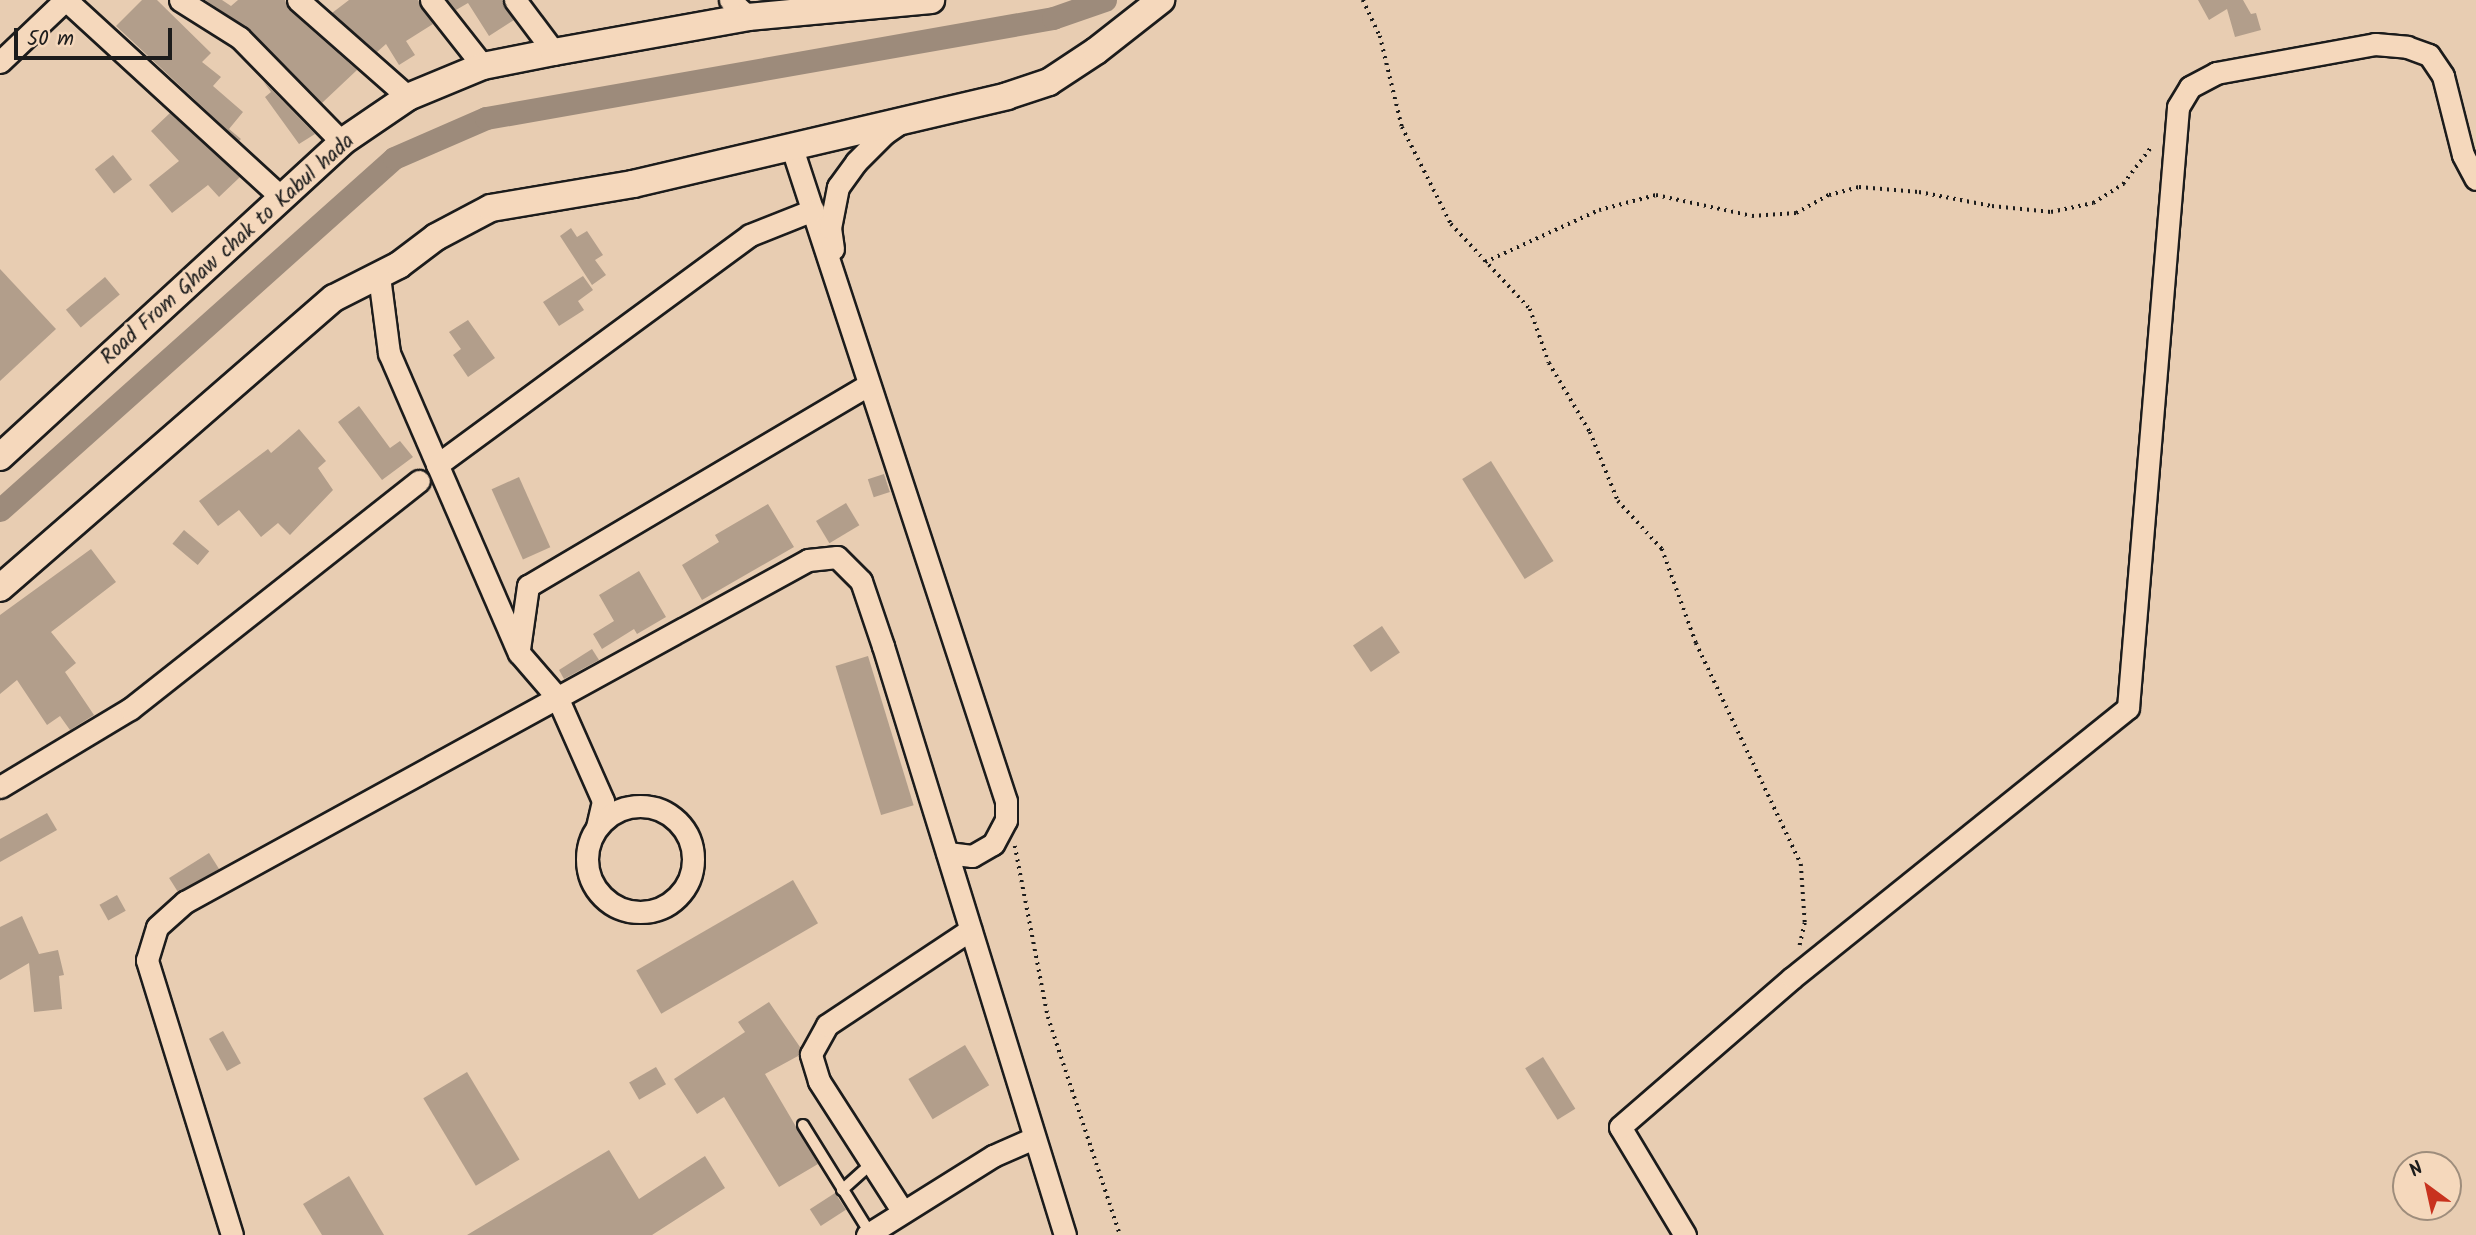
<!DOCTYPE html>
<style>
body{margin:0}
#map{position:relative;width:2476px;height:1235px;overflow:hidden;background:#e8cdb2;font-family:Kalam,sans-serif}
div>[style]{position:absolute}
.canal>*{height:23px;margin:-11.5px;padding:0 11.5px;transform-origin:11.5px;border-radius:11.5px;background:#9d8b7b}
.building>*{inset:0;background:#b29e8b;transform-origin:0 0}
.path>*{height:3.5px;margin-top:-1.75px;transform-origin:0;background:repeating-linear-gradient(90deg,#1c1c1c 0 2px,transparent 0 7px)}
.roads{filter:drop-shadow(2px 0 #1c1c1c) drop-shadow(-2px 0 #1c1c1c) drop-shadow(0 2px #1c1c1c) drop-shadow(0 -2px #1c1c1c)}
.service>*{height:10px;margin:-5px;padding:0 5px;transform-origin:5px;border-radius:5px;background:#f5d8bc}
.minor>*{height:21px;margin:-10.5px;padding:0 10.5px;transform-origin:10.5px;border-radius:10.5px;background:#f5d8bc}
.minor>.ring{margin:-10.5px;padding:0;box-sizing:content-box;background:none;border:21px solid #f5d8bc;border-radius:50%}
.tertiary>*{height:26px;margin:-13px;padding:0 13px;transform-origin:13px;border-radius:13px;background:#f5d8bc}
span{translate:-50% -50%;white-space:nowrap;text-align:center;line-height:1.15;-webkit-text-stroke:5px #f5d8bc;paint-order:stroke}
.street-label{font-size:21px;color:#1c1c1c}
.north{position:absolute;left:2392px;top:1151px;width:70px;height:70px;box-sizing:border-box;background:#f5d8bc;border:2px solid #9e8d7c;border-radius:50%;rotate:327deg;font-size:19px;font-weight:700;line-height:28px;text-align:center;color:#1c1c1c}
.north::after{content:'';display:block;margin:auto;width:24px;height:32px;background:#c8321e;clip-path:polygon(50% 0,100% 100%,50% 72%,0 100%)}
.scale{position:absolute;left:14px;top:28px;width:158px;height:32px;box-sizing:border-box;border:4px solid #1c1c1c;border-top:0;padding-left:9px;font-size:21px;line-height:24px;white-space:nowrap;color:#1c1c1c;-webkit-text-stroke:5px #f5d8bc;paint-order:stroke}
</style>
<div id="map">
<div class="canal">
<i style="left:0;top:510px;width:528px;rotate:-41.78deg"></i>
<i style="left:394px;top:158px;width:100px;rotate:-23.5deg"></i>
<i style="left:486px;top:118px;width:576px;rotate:-10deg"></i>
<i style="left:1053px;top:18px;width:55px;rotate:-19.1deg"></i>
</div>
<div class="building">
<i style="clip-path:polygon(142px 0,157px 0,211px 53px,202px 62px,221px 77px,213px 86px,243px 112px,229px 129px,241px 139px,239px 141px,116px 26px)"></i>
<i style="clip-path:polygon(205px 0,222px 0,231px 6px,238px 0,285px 0,289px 10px,357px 70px,322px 103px,249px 29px)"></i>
<i style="clip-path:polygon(349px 0,418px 0,433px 24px,406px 41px,415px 55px,399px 65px,386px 44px,377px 52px,332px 13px)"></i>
<i style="clip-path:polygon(448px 0,502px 0,514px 20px,489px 36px,468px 3px,456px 10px)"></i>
<i style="clip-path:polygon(2198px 0,2243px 0,2251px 14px,2256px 13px,2261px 30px,2235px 37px,2227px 9px,2209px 20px)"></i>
<i style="clip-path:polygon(263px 81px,315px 134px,299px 144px,265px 97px,271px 92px)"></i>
<i style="clip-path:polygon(170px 113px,240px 177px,219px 197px,208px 185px,172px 213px,149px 185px,179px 161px,151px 131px)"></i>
<i style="left:113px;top:155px;width:31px;height:23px;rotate:52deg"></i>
<i style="clip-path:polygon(571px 228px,577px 237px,587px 231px,603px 255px,595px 260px,606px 275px,592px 285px,560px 236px)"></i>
<i style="clip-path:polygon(0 269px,56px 329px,0 381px)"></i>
<i style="clip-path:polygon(583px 276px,593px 290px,578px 301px,584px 310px,559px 326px,543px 302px)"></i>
<i style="left:105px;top:277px;width:23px;height:51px;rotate:50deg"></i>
<i style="clip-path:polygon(468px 320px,495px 358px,468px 377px,453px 355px,461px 349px,449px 332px)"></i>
<i style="clip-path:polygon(359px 406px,390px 448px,400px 441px,413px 457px,382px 480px,338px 422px)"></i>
<i style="clip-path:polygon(299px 429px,326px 461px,318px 468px,333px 490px,290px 535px,278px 523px,261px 537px,239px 510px,218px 526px,199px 501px,268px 449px,271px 453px)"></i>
<i style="left:1491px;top:461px;width:118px;height:34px;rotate:58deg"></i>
<i style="left:884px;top:474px;width:19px;height:17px;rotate:72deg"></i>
<i style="left:519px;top:477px;width:77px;height:30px;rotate:66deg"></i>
<i style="left:846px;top:503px;width:26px;height:35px;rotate:59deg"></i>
<i style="clip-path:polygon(768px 504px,794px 547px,702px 600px,682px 565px,719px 542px,715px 535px)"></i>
<i style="left:184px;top:530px;width:33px;height:18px;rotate:40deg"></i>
<i style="clip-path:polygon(91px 549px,116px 582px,51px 632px,76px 663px,65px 672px,94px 715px,70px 730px,60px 716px,47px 725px,17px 680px,0 694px,0 615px)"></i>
<i style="clip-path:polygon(639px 571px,666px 617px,637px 634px,634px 629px,602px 649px,593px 634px,614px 621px,599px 595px)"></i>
<i style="left:1382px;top:626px;width:32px;height:35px;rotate:56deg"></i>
<i style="clip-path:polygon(592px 649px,599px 660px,564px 679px,559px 670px)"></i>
<i style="left:868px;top:656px;width:156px;height:34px;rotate:73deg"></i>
<i style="clip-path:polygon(47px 813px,57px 830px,0 862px,0 839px)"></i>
<i style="left:209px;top:853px;width:19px;height:47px;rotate:58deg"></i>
<i style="left:793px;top:880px;width:50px;height:181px;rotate:60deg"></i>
<i style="left:117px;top:895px;width:18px;height:20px;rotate:61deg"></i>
<i style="clip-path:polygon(22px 916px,39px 954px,58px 950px,64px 975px,59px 976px,62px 1009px,34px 1012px,29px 963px,0 980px,0 927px)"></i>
<i style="clip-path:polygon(769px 1002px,800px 1047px,798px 1056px,765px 1074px,818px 1164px,779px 1187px,724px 1097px,697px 1114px,674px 1079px,745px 1032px,738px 1022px)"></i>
<i style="left:223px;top:1031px;width:37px;height:16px;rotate:61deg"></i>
<i style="left:965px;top:1045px;width:47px;height:66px;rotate:59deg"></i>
<i style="left:1543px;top:1057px;width:61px;height:21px;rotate:58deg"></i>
<i style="left:656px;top:1067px;width:20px;height:31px;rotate:60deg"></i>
<i style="left:467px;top:1072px;width:102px;height:51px;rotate:59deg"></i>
<i style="clip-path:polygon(609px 1150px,639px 1199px,705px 1156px,725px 1188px,652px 1235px,467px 1235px)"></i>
<i style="clip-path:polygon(349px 1176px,384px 1235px,322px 1235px,303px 1204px)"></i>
<i style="left:835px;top:1193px;width:20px;height:30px;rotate:57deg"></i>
</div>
<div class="path">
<i style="left:1363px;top:0;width:40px;rotate:65deg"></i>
<i style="left:1380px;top:36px;width:94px;rotate:76.4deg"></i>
<i style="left:1402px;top:127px;width:109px;rotate:63.2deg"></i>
<i style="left:1451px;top:224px;width:116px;rotate:47.1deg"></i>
<i style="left:1530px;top:309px;width:57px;rotate:70.6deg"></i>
<i style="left:1549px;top:363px;width:80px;rotate:59.3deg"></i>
<i style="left:1590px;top:432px;width:74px;rotate:67.9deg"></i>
<i style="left:1618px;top:501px;width:65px;rotate:47.5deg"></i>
<i style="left:1662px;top:549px;width:100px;rotate:70.1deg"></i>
<i style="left:1696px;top:643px;width:245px;rotate:64.6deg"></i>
<i style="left:1801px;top:864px;width:59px;rotate:86.1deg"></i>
<i style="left:1805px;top:923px;width:23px;rotate:103deg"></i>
<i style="left:1485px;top:262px;width:125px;rotate:-24.5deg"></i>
<i style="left:1599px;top:210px;width:59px;rotate:-14.7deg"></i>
<i style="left:1656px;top:195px;width:98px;rotate:12.3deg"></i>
<i style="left:1752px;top:216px;width:44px;rotate:-3.9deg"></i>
<i style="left:1796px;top:213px;width:38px;rotate:-29deg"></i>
<i style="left:1829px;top:195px;width:31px;rotate:-15deg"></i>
<i style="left:1859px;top:187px;width:60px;rotate:4.8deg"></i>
<i style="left:1919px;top:192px;width:74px;rotate:10.9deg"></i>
<i style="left:1992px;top:206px;width:59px;rotate:5.8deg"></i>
<i style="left:2051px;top:212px;width:43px;rotate:-12.1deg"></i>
<i style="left:2093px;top:203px;width:36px;rotate:-32deg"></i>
<i style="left:2123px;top:184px;width:48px;rotate:-52.7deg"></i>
<i style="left:1015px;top:846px;width:174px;rotate:79.1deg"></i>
<i style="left:1048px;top:1017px;width:230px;rotate:71.7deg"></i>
</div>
<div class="roads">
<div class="service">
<i style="left:803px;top:1125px;width:127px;rotate:58.2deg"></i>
<i style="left:842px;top:1190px;width:40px;rotate:-42deg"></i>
</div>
<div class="minor">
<i style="left:66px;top:0;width:292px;rotate:42.5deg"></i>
<i style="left:180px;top:0;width:71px;rotate:32.3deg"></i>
<i style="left:240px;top:38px;width:146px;rotate:45.6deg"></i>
<i style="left:298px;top:0;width:147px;rotate:41.4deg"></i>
<i style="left:431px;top:0;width:84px;rotate:51.8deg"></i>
<i style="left:515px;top:0;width:65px;rotate:53.1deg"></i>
<i style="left:730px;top:0;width:25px;rotate:43deg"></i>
<i style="left:0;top:62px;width:90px;rotate:-43.6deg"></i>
<i style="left:791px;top:145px;width:690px;rotate:71.85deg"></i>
<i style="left:1006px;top:801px;width:19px;rotate:90deg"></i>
<i style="left:1006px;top:820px;width:27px;rotate:118deg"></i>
<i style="left:993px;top:844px;width:24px;rotate:150deg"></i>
<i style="left:972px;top:856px;width:25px;rotate:-173deg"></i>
<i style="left:833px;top:249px;width:21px;rotate:-98deg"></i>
<i style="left:830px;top:228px;width:42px;rotate:-79deg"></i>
<i style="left:838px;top:187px;width:31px;rotate:-54deg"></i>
<i style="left:856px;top:162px;width:40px;rotate:-45deg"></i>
<i style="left:884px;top:134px;width:19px;rotate:-35deg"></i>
<i style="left:379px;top:276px;width:78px;rotate:82.6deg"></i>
<i style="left:389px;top:353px;width:327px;rotate:66.6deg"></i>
<i style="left:519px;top:653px;width:58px;rotate:49.2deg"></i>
<i style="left:557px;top:697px;width:114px;rotate:66.1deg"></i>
<i style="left:603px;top:801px;width:27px;rotate:103deg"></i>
<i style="left:437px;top:465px;width:388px;rotate:-36.3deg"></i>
<i style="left:750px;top:235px;width:68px;rotate:-21.6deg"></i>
<i style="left:519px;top:649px;width:64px;rotate:-81.9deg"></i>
<i style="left:528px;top:586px;width:396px;rotate:-30.6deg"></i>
<i style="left:0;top:787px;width:152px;rotate:-31deg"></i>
<i style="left:130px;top:709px;width:368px;rotate:-38.3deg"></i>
<i class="ring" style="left:587px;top:806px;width:85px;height:85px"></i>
<i style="left:903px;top:1212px;width:156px;rotate:-122.7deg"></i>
<i style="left:819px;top:1081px;width:28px;rotate:-107deg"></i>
<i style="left:811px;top:1054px;width:33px;rotate:-61deg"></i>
<i style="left:827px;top:1025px;width:172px;rotate:-33.6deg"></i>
<i style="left:232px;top:1235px;width:288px;rotate:-107.2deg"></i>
<i style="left:147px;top:960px;width:34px;rotate:-73deg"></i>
<i style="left:157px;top:927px;width:38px;rotate:-42deg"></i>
<i style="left:185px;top:902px;width:711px;rotate:-28.76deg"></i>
<i style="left:808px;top:560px;width:29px;rotate:-6deg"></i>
<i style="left:837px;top:557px;width:34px;rotate:45deg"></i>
<i style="left:861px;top:581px;width:69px;rotate:71.3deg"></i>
<i style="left:883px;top:646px;width:616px;rotate:72.83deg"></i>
<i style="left:867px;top:1235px;width:149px;rotate:-32.1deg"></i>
<i style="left:993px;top:1156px;width:45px;rotate:-23.7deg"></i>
<i style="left:1685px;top:1235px;width:126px;rotate:-121deg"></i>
<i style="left:1620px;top:1127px;width:228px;rotate:-40.9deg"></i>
<i style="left:1792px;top:978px;width:431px;rotate:-38.8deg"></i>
<i style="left:2128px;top:708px;width:603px;rotate:-85.24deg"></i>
<i style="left:2178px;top:107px;width:23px;rotate:-59deg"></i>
<i style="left:2190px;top:87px;width:30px;rotate:-28deg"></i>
<i style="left:2216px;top:73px;width:162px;rotate:-10.3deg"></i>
<i style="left:2375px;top:44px;width:32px;rotate:5deg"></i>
<i style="left:2407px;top:47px;width:23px;rotate:20deg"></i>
<i style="left:2429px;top:55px;width:25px;rotate:56deg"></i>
<i style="left:2443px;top:76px;width:81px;rotate:75.8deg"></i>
<i style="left:2463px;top:155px;width:27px;rotate:62deg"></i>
</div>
<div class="tertiary">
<i style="left:0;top:457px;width:465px;rotate:-42.6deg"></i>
<i style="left:342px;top:142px;width:80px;rotate:-34.3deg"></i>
<i style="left:408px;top:97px;width:81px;rotate:-22.5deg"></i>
<i style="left:483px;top:66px;width:72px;rotate:-11.2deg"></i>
<i style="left:554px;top:52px;width:197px;rotate:-10.2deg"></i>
<i style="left:748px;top:17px;width:184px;rotate:-5.3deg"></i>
<i style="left:0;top:588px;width:442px;rotate:-41deg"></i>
<i style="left:334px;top:298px;width:73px;rotate:-26.9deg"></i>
<i style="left:399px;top:265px;width:46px;rotate:-37.1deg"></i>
<i style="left:436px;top:237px;width:62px;rotate:-27.8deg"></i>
<i style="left:491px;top:208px;width:144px;rotate:-9.6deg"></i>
<i style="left:633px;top:184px;width:384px;rotate:-13.2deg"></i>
<i style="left:1007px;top:96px;width:44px;rotate:-18.4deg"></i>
<i style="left:1049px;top:82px;width:56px;rotate:-33.4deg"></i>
<i style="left:1096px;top:51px;width:83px;rotate:-38.1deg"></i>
</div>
</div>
<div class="street-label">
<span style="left:228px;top:250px;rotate:-42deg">Road From Ghaw chak to Kabul hada</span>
</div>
<div class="north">N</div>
<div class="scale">50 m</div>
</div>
